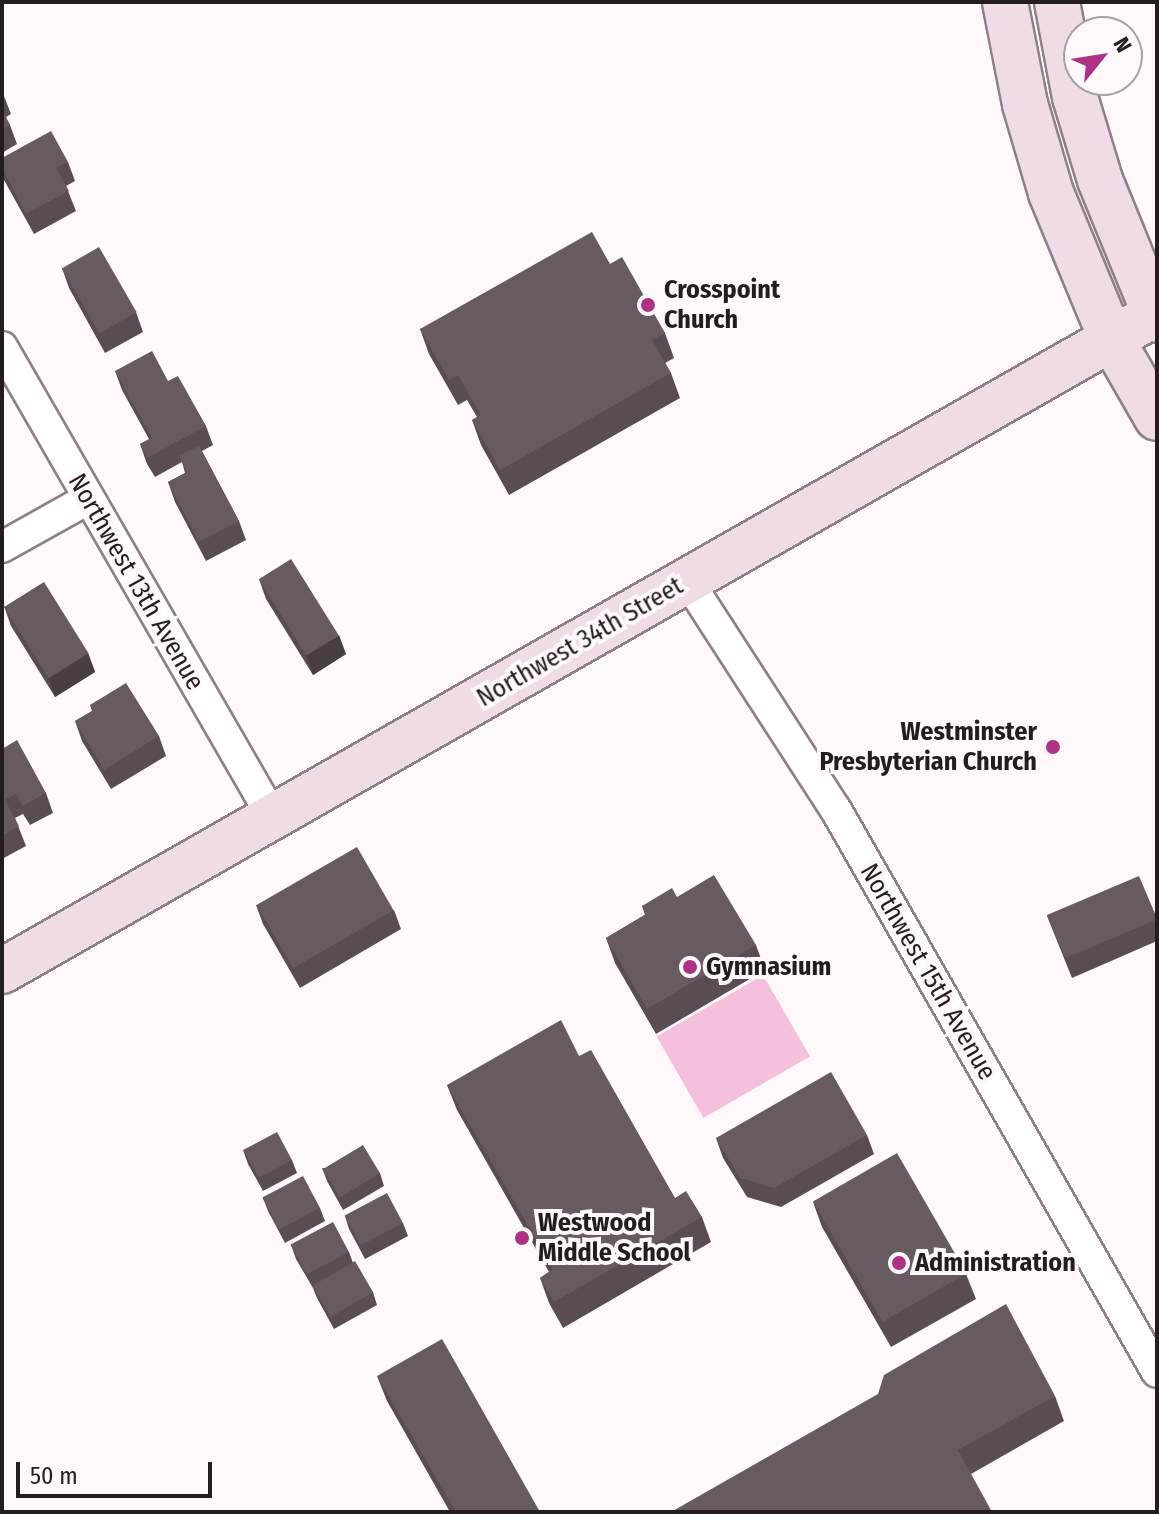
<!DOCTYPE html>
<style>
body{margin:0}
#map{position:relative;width:1159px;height:1514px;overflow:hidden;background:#fff8fb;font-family:"Fira Sans Condensed",sans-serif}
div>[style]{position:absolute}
.green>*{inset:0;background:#f5c0de;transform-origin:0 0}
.roads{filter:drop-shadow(2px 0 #8e8088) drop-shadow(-2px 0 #8e8088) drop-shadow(0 2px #8e8088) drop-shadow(0 -2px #8e8088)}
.street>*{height:30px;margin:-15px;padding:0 15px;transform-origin:15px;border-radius:15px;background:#fff}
.secondary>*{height:44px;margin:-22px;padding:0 22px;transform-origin:22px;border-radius:22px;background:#f0dce7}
.wall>*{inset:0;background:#594d53}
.shaded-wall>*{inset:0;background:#483f44}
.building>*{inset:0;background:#675a61;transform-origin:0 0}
.dots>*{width:22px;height:22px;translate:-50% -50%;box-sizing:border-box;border:4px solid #fff8fb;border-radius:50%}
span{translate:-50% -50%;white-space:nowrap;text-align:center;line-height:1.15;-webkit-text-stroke:8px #fff8fb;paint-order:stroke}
.poi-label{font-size:26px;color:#231d20;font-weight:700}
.left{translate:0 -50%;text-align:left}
.right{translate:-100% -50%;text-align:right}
.street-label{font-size:26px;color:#231d20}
.frame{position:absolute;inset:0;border:4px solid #231d20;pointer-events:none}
.north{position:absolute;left:1063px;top:16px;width:80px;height:80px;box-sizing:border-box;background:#fff8fb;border:2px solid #a7a0a3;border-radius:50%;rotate:60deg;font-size:22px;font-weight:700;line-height:32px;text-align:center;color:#231d20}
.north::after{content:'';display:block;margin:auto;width:28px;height:36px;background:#ae3284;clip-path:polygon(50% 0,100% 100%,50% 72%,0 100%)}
.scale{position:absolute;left:16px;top:1462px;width:196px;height:36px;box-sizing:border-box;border:4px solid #231d20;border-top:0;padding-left:10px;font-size:24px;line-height:28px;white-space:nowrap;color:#231d20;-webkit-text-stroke:6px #fff8fb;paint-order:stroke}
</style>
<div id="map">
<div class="green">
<i style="left:763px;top:975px;width:94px;height:123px;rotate:60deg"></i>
</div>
<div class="roads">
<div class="street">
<i style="left:2px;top:347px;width:541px;rotate:60.07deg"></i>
<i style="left:2px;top:547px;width:98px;rotate:-29.2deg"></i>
<i style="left:687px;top:580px;width:274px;rotate:57.1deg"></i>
<i style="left:836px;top:810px;width:647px;rotate:60.27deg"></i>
</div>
<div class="secondary">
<i style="left:1005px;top:2px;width:104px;rotate:78.9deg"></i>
<i style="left:1025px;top:104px;width:93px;rotate:73.7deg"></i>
<i style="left:1051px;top:193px;width:157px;rotate:67.5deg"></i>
<i style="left:1111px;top:338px;width:92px;rotate:60.1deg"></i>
<i style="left:1057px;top:2px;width:97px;rotate:79.3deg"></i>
<i style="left:1075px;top:97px;width:87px;rotate:73.2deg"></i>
<i style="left:1100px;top:180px;width:151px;rotate:67.8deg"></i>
<i style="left:2px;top:971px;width:1329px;rotate:-29.67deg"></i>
</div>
</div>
<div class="wall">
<i style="clip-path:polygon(2px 91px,11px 114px,6px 117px,10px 125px,17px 144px,2px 153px)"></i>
<i style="clip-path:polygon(2px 158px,68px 162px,75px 181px,66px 186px,76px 211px,34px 234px,4px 180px,2px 173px)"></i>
<i style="clip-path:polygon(610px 264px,665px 333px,674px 358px,665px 363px,671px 373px,680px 398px,509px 495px,481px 445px,472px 420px,477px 417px,467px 400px,458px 405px,429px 354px,420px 329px)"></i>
<i style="clip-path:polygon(62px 268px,136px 312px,143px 332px,105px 353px,69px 288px)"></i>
<i style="clip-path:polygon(115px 371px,168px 381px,206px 426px,213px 445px,202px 451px,239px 521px,246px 540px,206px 561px,175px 502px,168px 482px,185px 473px,182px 462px,155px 477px,147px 464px,140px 444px,149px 439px,122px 390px)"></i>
<i style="clip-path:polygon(259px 579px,346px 654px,313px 675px,266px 599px)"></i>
<i style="clip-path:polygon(4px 606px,88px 653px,95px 672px,55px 697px,11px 626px)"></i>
<i style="clip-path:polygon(90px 705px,159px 736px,166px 756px,111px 789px,82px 741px,75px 721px,92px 711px)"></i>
<i style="clip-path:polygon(2px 749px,46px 793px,53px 813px,30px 825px,23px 814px,15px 818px,26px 846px,2px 859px)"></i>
<i style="clip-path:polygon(677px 897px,756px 945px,765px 970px,656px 1034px,615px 963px,606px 938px,645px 915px,642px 906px)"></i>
<i style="clip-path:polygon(256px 905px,394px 910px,401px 929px,300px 988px,263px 924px)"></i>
<i style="clip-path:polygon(1047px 916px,1157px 917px,1157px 941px,1072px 978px)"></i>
<i style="clip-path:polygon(579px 1056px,675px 1198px,702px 1217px,711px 1242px,563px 1328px,549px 1303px,540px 1278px,549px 1272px,457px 1110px,447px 1085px)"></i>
<i style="clip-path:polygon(867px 1135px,874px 1154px,781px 1207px,747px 1197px,723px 1158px,716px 1138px)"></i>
<i style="clip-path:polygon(243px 1150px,292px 1160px,297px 1173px,263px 1191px,248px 1164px)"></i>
<i style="clip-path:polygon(322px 1168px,380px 1173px,384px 1186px,343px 1210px,327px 1181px)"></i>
<i style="clip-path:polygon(263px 1198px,320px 1208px,325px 1221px,285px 1243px,268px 1211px)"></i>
<i style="clip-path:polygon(813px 1202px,966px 1274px,976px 1299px,891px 1347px,822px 1227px)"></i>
<i style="clip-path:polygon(345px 1216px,403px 1223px,408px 1236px,365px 1259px,349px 1229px)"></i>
<i style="clip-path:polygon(291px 1245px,349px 1252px,353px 1263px,373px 1292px,377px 1305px,334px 1329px,317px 1298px,313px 1288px,296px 1259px)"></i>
<i style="clip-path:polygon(377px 1376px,540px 1512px,450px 1512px,387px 1401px)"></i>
<i style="clip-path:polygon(878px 1394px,1055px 1396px,1064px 1421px,971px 1474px)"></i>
</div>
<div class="shaded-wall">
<i style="clip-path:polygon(339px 635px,346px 654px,313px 675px,306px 655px)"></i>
<i style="clip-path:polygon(88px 653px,95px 672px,55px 697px,48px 678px)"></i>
</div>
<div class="building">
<i style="clip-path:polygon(2px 111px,10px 125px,2px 130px)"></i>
<i style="clip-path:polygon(51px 131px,68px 162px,56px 168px,69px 191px,26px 214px,2px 169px,2px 158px)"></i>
<i style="clip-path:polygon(592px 232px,610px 264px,622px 257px,665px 333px,652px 340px,671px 373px,500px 470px,472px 420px,481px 415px,458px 375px,449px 380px,420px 329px)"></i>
<i style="left:99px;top:247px;width:75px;height:43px;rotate:60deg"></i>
<i style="clip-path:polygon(152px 351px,168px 381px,178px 376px,206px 426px,147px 458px,140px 444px,152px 438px,115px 371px)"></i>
<i style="clip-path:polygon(199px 446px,239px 521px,199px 542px,168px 482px,187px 472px,179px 456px)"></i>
<i style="left:291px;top:559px;width:90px;height:38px;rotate:58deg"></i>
<i style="left:44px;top:582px;width:84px;height:47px;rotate:58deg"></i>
<i style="clip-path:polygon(126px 683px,159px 736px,104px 770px,75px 721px,94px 710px,90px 705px)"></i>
<i style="clip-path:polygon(17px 740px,46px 793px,23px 806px,16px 794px,5px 800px,19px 826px,2px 836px,2px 749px)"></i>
<i style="left:357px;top:847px;width:73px;height:116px;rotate:60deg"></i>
<i style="clip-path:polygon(714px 875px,756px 945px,647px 1009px,606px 938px,646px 914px,642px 906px,672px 888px,677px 897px)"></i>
<i style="left:1139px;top:876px;width:47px;height:100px;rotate:67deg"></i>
<i style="clip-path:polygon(561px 1020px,579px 1056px,591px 1050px,675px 1198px,686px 1191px,702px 1217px,554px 1302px,540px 1278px,553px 1269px,447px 1085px)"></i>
<i style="clip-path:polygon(831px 1072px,867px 1135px,774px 1188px,740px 1178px,716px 1138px)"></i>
<i style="left:277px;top:1132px;width:32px;height:38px;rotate:62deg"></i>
<i style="left:363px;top:1145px;width:33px;height:47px;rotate:59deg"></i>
<i style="left:897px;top:1153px;width:139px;height:97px;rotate:60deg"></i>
<i style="left:303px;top:1176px;width:36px;height:46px;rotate:62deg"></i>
<i style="left:387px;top:1193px;width:34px;height:48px;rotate:62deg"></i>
<i style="left:333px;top:1222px;width:34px;height:48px;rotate:62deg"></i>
<i style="left:355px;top:1261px;width:36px;height:49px;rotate:60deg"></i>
<i style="clip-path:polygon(1006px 1304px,1055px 1396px,958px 1450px,992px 1512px,671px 1512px,878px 1394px,884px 1375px)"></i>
<i style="clip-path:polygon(442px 1339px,540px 1512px,456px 1512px,377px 1376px)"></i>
</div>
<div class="dots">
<i style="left:648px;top:305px;background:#ae3284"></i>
<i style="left:1053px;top:747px;background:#ae3284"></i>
<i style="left:690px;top:967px;background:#ae3284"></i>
<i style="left:522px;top:1238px;background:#ae3284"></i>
<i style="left:899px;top:1263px;background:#ae3284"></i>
</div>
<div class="poi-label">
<span class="left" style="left:664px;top:305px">Crosspoint<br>Church</span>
<span class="right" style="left:1037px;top:747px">Westminster<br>Presbyterian Church</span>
<span class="left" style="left:706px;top:967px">Gymnasium</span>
<span class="left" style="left:538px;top:1238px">Westwood<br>Middle School</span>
<span class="left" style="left:915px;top:1263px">Administration</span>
</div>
<div class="street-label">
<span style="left:136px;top:582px;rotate:60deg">Northwest 13th Avenue</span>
<span style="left:580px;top:642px;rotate:-30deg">Northwest 34th Street</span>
<span style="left:928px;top:972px;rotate:60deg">Northwest 15th Avenue</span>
</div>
<div class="frame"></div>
<div class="north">N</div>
<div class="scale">50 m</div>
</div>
